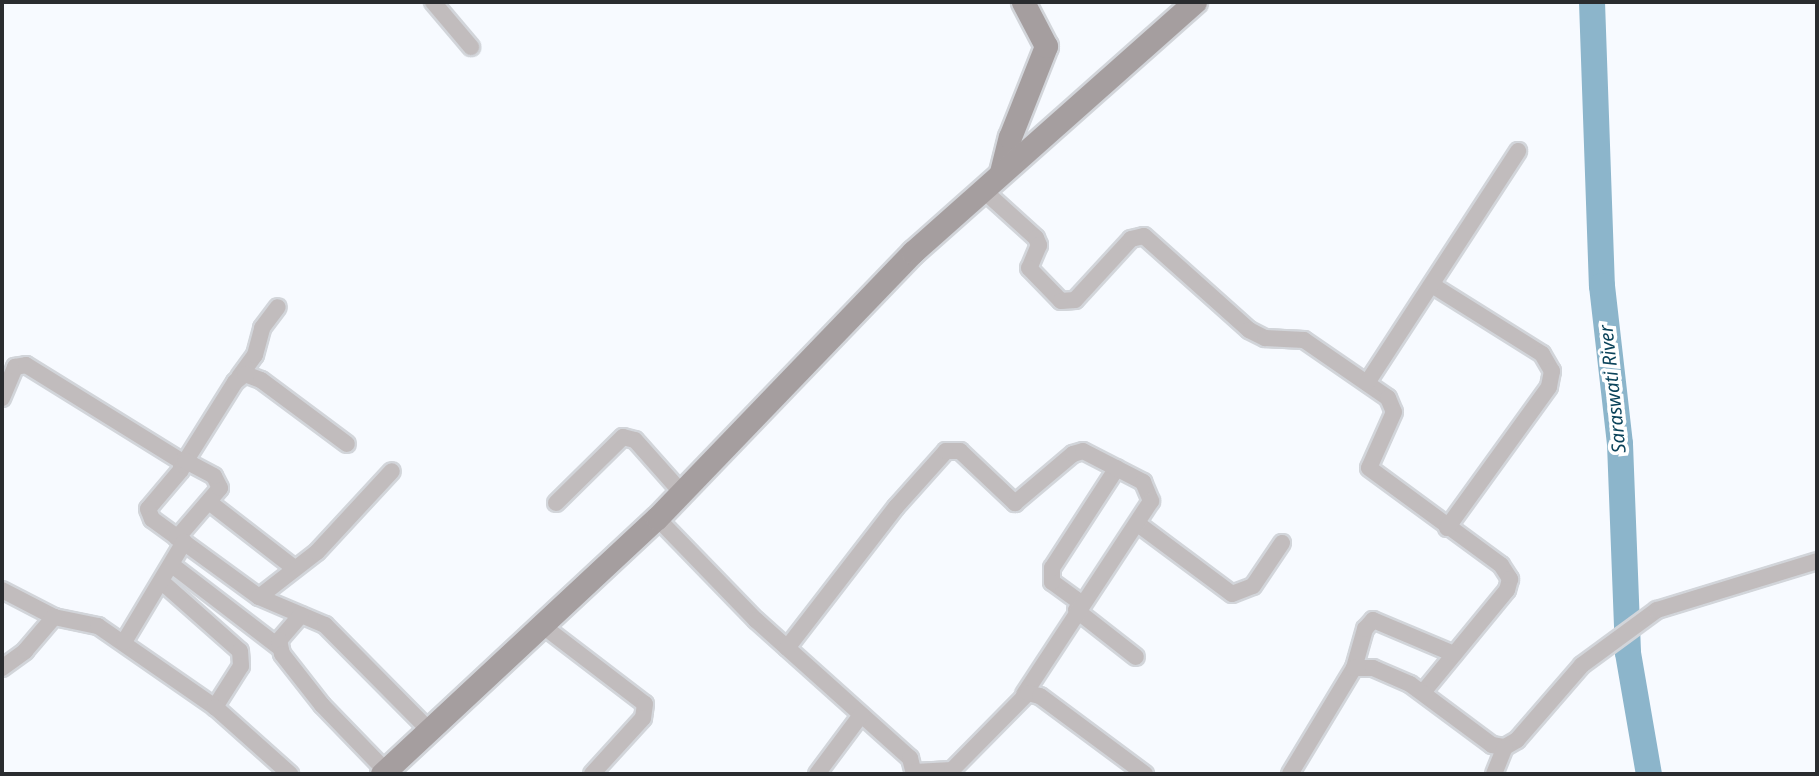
<!DOCTYPE html>
<style>
body{margin:0}
#map{position:relative;width:1819px;height:776px;overflow:hidden;background:#f7faff;font-family:"Noto Sans",sans-serif}
div>[style]{position:absolute}
.river>*{height:26px;margin:-13px;padding:0 13px;transform-origin:13px;border-radius:13px;background:#8cb5cb}
.roads{filter:drop-shadow(2px 0 #d2d5da) drop-shadow(-2px 0 #d2d5da) drop-shadow(0 2px #d2d5da) drop-shadow(0 -2px #d2d5da)}
.street>*{height:16px;margin:-8px;padding:0 8px;transform-origin:8px;border-radius:8px;background:#c1bcbd}
.secondary>*{height:23px;margin:-11.5px;padding:0 11.5px;transform-origin:11.5px;border-radius:11.5px;background:#a59e9f}
span{translate:-50% -50%;white-space:nowrap;text-align:center;line-height:1.15;-webkit-text-stroke:7px #fff;paint-order:stroke}
.water-label{font-size:19px;color:#0b435a;font-style:italic}
.frame{position:absolute;inset:0;border:4px solid #2a2c2f;pointer-events:none}
</style>
<div id="map">
<div class="river">
<i style="left:1592px;top:2px;width:284px;rotate:88deg"></i>
<i style="left:1602px;top:286px;width:159px;rotate:83.5deg"></i>
<i style="left:1620px;top:444px;width:209px;rotate:87.8deg"></i>
<i style="left:1628px;top:653px;width:123px;rotate:80.2deg"></i>
</div>
<div class="roads">
<div class="street">
<i style="left:433px;top:2px;width:59px;rotate:49.8deg"></i>
<i style="left:982px;top:189px;width:73px;rotate:42.2deg"></i>
<i style="left:1036px;top:238px;width:8px;rotate:67deg"></i>
<i style="left:1039px;top:245px;width:25px;rotate:113deg"></i>
<i style="left:1029px;top:268px;width:46px;rotate:45.9deg"></i>
<i style="left:1061px;top:301px;width:14px;rotate:-4deg"></i>
<i style="left:1075px;top:300px;width:83px;rotate:-47.4deg"></i>
<i style="left:1131px;top:239px;width:13px;rotate:-13deg"></i>
<i style="left:1144px;top:236px;width:141px;rotate:41.8deg"></i>
<i style="left:1249px;top:330px;width:18px;rotate:27deg"></i>
<i style="left:1265px;top:338px;width:39px;rotate:3deg"></i>
<i style="left:1304px;top:340px;width:102px;rotate:34.6deg"></i>
<i style="left:1388px;top:398px;width:15px;rotate:67deg"></i>
<i style="left:1394px;top:412px;width:61px;rotate:114.1deg"></i>
<i style="left:1369px;top:468px;width:164px;rotate:36.3deg"></i>
<i style="left:1501px;top:565px;width:17px;rotate:57deg"></i>
<i style="left:1510px;top:579px;width:11px;rotate:105deg"></i>
<i style="left:1507px;top:590px;width:131px;rotate:129.4deg"></i>
<i style="left:1432px;top:285px;width:130px;rotate:32.1deg"></i>
<i style="left:1542px;top:354px;width:20px;rotate:60deg"></i>
<i style="left:1552px;top:371px;width:16px;rotate:101deg"></i>
<i style="left:1549px;top:387px;width:174px;rotate:125.9deg"></i>
<i style="left:239px;top:377px;width:27px;rotate:-54deg"></i>
<i style="left:255px;top:355px;width:28px;rotate:-75deg"></i>
<i style="left:262px;top:328px;width:26px;rotate:-53deg"></i>
<i style="left:1367px;top:383px;width:277px;rotate:-56.9deg"></i>
<i style="left:2px;top:398px;width:34px;rotate:-67deg"></i>
<i style="left:15px;top:367px;width:11px;rotate:-10deg"></i>
<i style="left:26px;top:365px;width:182px;rotate:31.8deg"></i>
<i style="left:181px;top:461px;width:9px;rotate:90deg"></i>
<i style="left:181px;top:470px;width:51px;rotate:130.2deg"></i>
<i style="left:148px;top:509px;width:11px;rotate:68deg"></i>
<i style="left:152px;top:519px;width:132px;rotate:36.1deg"></i>
<i style="left:259px;top:597px;width:72px;rotate:23deg"></i>
<i style="left:325px;top:625px;width:148px;rotate:45.3deg"></i>
<i style="left:183px;top:465px;width:98px;rotate:-57.9deg"></i>
<i style="left:235px;top:382px;width:13px;rotate:-39deg"></i>
<i style="left:245px;top:374px;width:17px;rotate:21deg"></i>
<i style="left:261px;top:380px;width:107px;rotate:36.7deg"></i>
<i style="left:209px;top:502px;width:108px;rotate:37.8deg"></i>
<i style="left:556px;top:503px;width:94px;rotate:-44.6deg"></i>
<i style="left:623px;top:437px;width:12px;rotate:14deg"></i>
<i style="left:635px;top:440px;width:71px;rotate:48.4deg"></i>
<i style="left:657px;top:518px;width:142px;rotate:45.9deg"></i>
<i style="left:756px;top:620px;width:207px;rotate:41.9deg"></i>
<i style="left:910px;top:758px;width:16px;rotate:76deg"></i>
<i style="left:1138px;top:524px;width:117px;rotate:36.7deg"></i>
<i style="left:1232px;top:594px;width:22px;rotate:-21deg"></i>
<i style="left:1253px;top:586px;width:52px;rotate:-56deg"></i>
<i style="left:177px;top:538px;width:66px;rotate:-49.3deg"></i>
<i style="left:220px;top:488px;width:13px;rotate:-117deg"></i>
<i style="left:214px;top:476px;width:32px;rotate:-152deg"></i>
<i style="left:172px;top:565px;width:135px;rotate:37.5deg"></i>
<i style="left:162px;top:582px;width:104px;rotate:41.5deg"></i>
<i style="left:240px;top:651px;width:15px;rotate:86deg"></i>
<i style="left:241px;top:666px;width:49px;rotate:122.4deg"></i>
<i style="left:2px;top:590px;width:59px;rotate:27.4deg"></i>
<i style="left:54px;top:617px;width:45px;rotate:11.6deg"></i>
<i style="left:98px;top:626px;width:142px;rotate:34.7deg"></i>
<i style="left:215px;top:707px;width:101px;rotate:41.8deg"></i>
<i style="left:259px;top:597px;width:73px;rotate:-37.8deg"></i>
<i style="left:317px;top:552px;width:110px;rotate:-47.2deg"></i>
<i style="left:1081px;top:603px;width:36px;rotate:-144deg"></i>
<i style="left:1052px;top:582px;width:14px;rotate:-90deg"></i>
<i style="left:1052px;top:568px;width:119px;rotate:-57deg"></i>
<i style="left:1076px;top:610px;width:76px;rotate:38.1deg"></i>
<i style="left:301px;top:615px;width:33px;rotate:131deg"></i>
<i style="left:279px;top:640px;width:14px;rotate:78deg"></i>
<i style="left:282px;top:654px;width:65px;rotate:51.9deg"></i>
<i style="left:322px;top:705px;width:92px;rotate:45.9deg"></i>
<i style="left:543px;top:626px;width:128px;rotate:37.4deg"></i>
<i style="left:645px;top:704px;width:14px;rotate:98deg"></i>
<i style="left:643px;top:718px;width:76px;rotate:132.3deg"></i>
<i style="left:124px;top:642px;width:117px;rotate:-59deg"></i>
<i style="left:787px;top:648px;width:178px;rotate:-52.3deg"></i>
<i style="left:896px;top:507px;width:75px;rotate:-48.2deg"></i>
<i style="left:946px;top:451px;width:14px"></i>
<i style="left:960px;top:451px;width:76px;rotate:43.4deg"></i>
<i style="left:1015px;top:503px;width:76px;rotate:-40.2deg"></i>
<i style="left:1073px;top:454px;width:10px;rotate:-17deg"></i>
<i style="left:1083px;top:451px;width:68px;rotate:27.3deg"></i>
<i style="left:1143px;top:482px;width:21px;rotate:67deg"></i>
<i style="left:1151px;top:501px;width:231px;rotate:123.3deg"></i>
<i style="left:2px;top:668px;width:29px;rotate:-36deg"></i>
<i style="left:25px;top:651px;width:45px;rotate:-49.5deg"></i>
<i style="left:1354px;top:668px;width:41px;rotate:-74.2deg"></i>
<i style="left:1365px;top:629px;width:12px;rotate:-48deg"></i>
<i style="left:1373px;top:620px;width:88px;rotate:22.8deg"></i>
<i style="left:915px;top:772px;width:37px;rotate:-3deg"></i>
<i style="left:952px;top:770px;width:108px;rotate:-45.4deg"></i>
<i style="left:1028px;top:693px;width:12px;rotate:14deg"></i>
<i style="left:1040px;top:696px;width:131px;rotate:36.6deg"></i>
<i style="left:817px;top:774px;width:74px;rotate:-53.3deg"></i>
<i style="left:1290px;top:774px;width:124px;rotate:-58.9deg"></i>
<i style="left:1354px;top:668px;width:19px"></i>
<i style="left:1373px;top:668px;width:40px;rotate:23.4deg"></i>
<i style="left:1410px;top:684px;width:102px;rotate:36.6deg"></i>
<i style="left:1492px;top:745px;width:13px;rotate:9deg"></i>
<i style="left:1505px;top:747px;width:14px;rotate:-30deg"></i>
<i style="left:1517px;top:740px;width:99px;rotate:-49.1deg"></i>
<i style="left:1582px;top:665px;width:93px;rotate:-36.3deg"></i>
<i style="left:1657px;top:610px;width:167px;rotate:-17deg"></i>
<i style="left:1494px;top:774px;width:29px;rotate:-68deg"></i>
</div>
<div class="secondary">
<i style="left:1001px;top:172px;width:36px;rotate:-76deg"></i>
<i style="left:1010px;top:137px;width:98px;rotate:-68.4deg"></i>
<i style="left:1046px;top:46px;width:50px;rotate:-117.6deg"></i>
<i style="left:382px;top:774px;width:376px;rotate:-43deg"></i>
<i style="left:657px;top:518px;width:369px;rotate:-46.1deg"></i>
<i style="left:913px;top:252px;width:377px;rotate:-41.6deg"></i>
</div>
</div>
<div class="water-label">
<span style="left:1613px;top:389px;rotate:-96deg">Saraswati River</span>
</div>
<div class="frame"></div>
</div>
